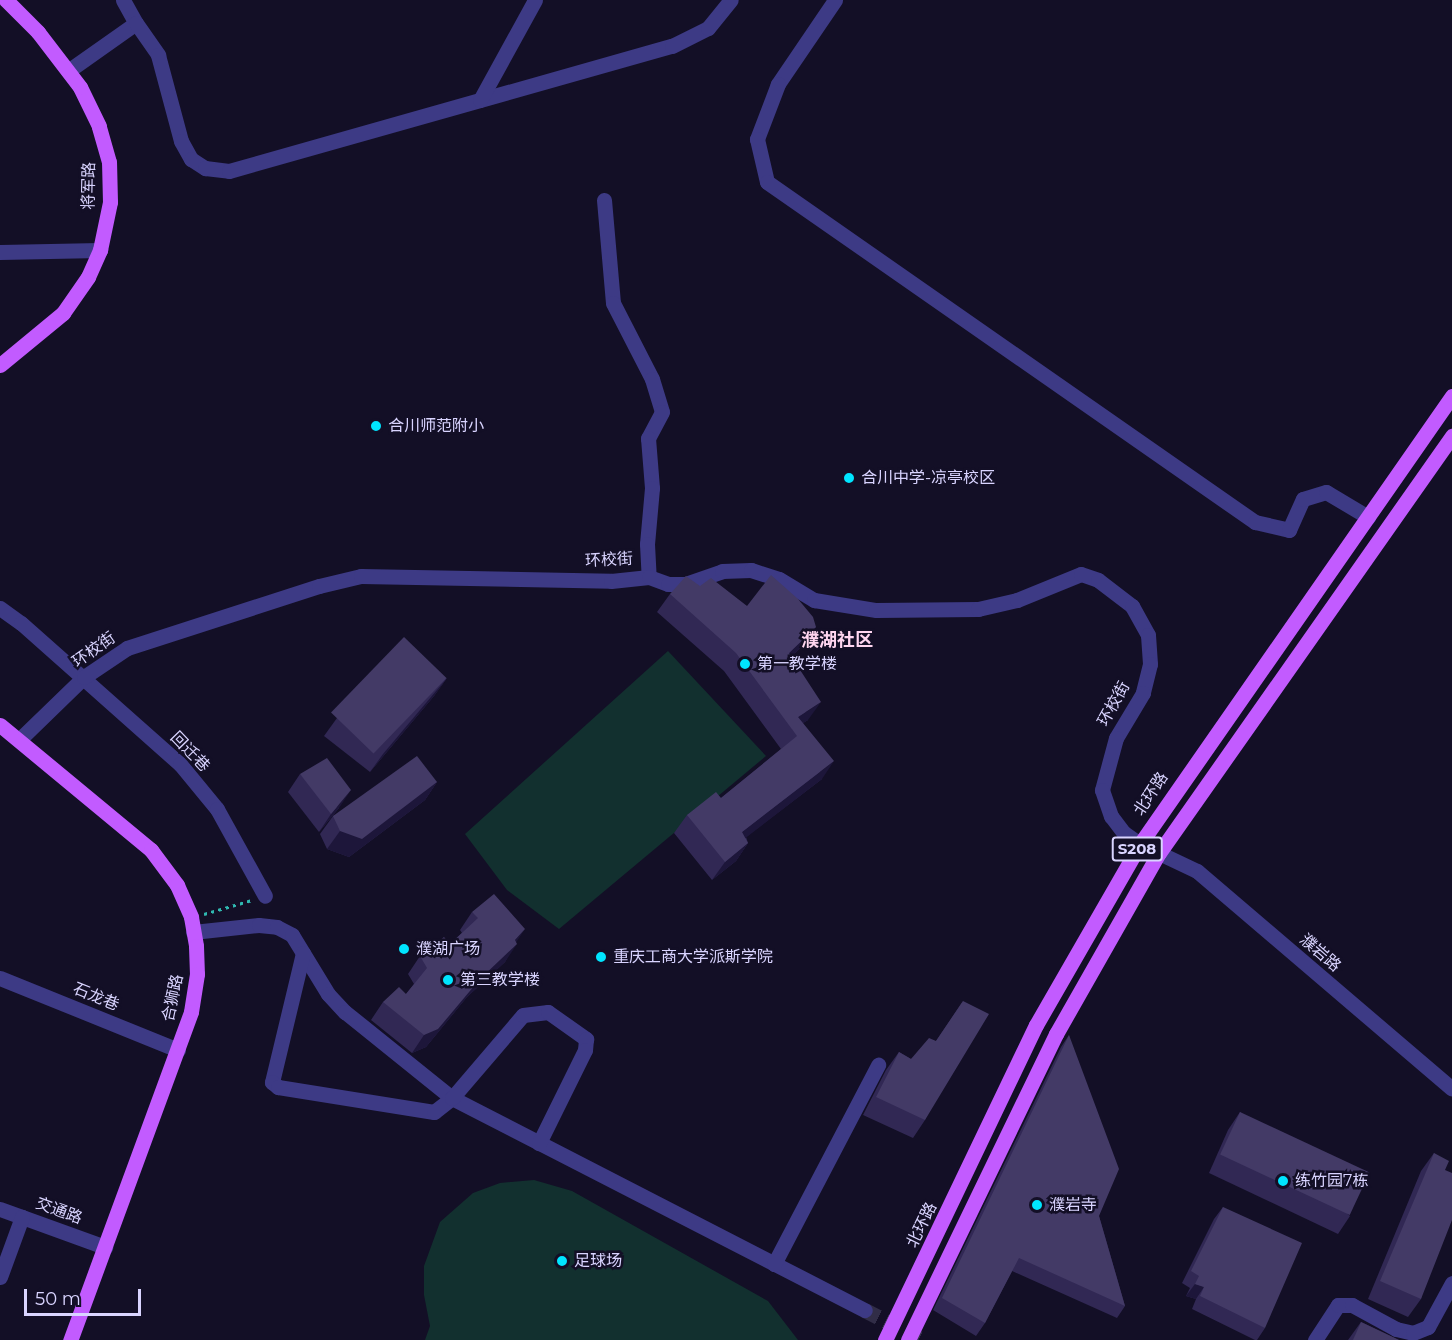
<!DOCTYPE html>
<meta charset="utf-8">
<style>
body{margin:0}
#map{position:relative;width:1452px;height:1340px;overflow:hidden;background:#130f26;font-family:Montserrat,"Noto Sans SC",sans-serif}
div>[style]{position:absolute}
.green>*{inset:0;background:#12302f}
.minor-tunnel>*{height:15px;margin-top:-7.5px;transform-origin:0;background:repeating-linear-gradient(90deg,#312d47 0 15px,transparent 0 23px)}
.path>*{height:3px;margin-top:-1.5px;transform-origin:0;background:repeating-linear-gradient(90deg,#2fb8b0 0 3px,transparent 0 7.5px)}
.minor>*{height:15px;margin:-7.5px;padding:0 7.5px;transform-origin:7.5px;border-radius:7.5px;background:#3d3a85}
.major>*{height:15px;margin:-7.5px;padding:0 7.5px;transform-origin:7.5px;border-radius:7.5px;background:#c25bff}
.wall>*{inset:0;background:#312854}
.shaded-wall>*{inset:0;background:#1d163a}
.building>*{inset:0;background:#433a66;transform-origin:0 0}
.dots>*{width:16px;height:16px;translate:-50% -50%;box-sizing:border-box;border:3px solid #130f26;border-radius:50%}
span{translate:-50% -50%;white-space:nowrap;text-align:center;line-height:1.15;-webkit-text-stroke:5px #130f26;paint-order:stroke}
.shield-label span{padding:2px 4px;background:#130f26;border:2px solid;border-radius:4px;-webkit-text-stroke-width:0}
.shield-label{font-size:15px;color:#d9d4ff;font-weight:700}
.street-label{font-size:16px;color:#d9d4ff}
.poi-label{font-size:16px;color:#d9d4ff}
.left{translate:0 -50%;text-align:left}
.neighbourhood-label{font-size:18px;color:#ffd6f0;font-weight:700}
.scale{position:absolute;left:24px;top:1289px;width:117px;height:27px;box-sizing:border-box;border:3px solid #d9d4ff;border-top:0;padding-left:8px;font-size:18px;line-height:21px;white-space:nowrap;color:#d9d4ff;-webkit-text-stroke:4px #130f26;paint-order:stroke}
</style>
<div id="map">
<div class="green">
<i style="clip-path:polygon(668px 651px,766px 756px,559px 929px,507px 890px,465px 834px)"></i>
<i style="clip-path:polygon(534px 1180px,572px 1191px,768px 1301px,798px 1340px,425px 1340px,430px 1326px,424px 1295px,424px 1266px,440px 1222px,473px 1193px,500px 1183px)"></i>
</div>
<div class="minor-tunnel">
<i style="left:865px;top:1310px;width:65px;rotate:27.3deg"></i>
</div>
<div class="path">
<i style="left:204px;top:914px;width:50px;rotate:-16.3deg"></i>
</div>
<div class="minor">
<i style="left:123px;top:0;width:26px;rotate:61deg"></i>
<i style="left:835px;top:0;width:102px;rotate:124.2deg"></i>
<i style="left:778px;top:84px;width:59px;rotate:110.9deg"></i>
<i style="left:757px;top:139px;width:44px;rotate:76.9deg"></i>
<i style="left:767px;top:182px;width:595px;rotate:34.87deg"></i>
<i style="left:1255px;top:522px;width:35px;rotate:13deg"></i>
<i style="left:1289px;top:530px;width:34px;rotate:-66deg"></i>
<i style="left:1303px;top:499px;width:24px;rotate:-17deg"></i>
<i style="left:1326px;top:492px;width:49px;rotate:30.8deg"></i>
<i style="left:68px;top:71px;width:83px;rotate:-35.2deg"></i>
<i style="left:136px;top:23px;width:39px;rotate:55deg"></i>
<i style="left:158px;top:55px;width:89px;rotate:75deg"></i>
<i style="left:181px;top:141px;width:21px;rotate:61deg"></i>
<i style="left:191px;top:159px;width:17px;rotate:33deg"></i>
<i style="left:205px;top:168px;width:24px;rotate:7deg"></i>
<i style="left:229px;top:171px;width:460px;rotate:-15.8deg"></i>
<i style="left:672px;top:46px;width:40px;rotate:-26.6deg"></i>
<i style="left:708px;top:28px;width:36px;rotate:-51deg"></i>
<i style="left:480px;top:100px;width:114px;rotate:-61.2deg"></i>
<i style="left:604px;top:200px;width:103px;rotate:85deg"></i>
<i style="left:613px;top:303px;width:85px;rotate:62.8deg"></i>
<i style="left:652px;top:379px;width:34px;rotate:73deg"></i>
<i style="left:662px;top:412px;width:30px;rotate:118deg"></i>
<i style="left:648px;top:438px;width:50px;rotate:85.4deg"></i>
<i style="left:652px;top:488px;width:56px;rotate:95.1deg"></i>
<i style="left:647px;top:544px;width:33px;rotate:87deg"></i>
<i style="left:0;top:252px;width:100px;rotate:-1.1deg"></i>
<i style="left:0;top:608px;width:26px;rotate:36deg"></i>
<i style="left:21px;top:623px;width:213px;rotate:41.6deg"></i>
<i style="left:180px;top:764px;width:58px;rotate:50.6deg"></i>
<i style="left:217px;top:809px;width:99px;rotate:61.1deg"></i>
<i style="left:19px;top:740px;width:91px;rotate:-44.1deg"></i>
<i style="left:84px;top:677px;width:52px;rotate:-34deg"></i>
<i style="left:127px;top:648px;width:202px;rotate:-17.9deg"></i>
<i style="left:319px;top:586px;width:43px;rotate:-13.4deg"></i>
<i style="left:361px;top:576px;width:250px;rotate:1.1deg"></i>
<i style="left:611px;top:581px;width:38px;rotate:-6deg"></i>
<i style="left:649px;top:577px;width:20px;rotate:20deg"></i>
<i style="left:668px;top:584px;width:17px"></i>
<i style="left:685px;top:584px;width:39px;rotate:-19deg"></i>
<i style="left:722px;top:571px;width:29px;rotate:-2deg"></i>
<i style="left:751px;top:570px;width:29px;rotate:18deg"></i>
<i style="left:779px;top:579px;width:41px;rotate:31deg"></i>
<i style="left:814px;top:600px;width:63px;rotate:9.2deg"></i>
<i style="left:876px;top:610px;width:102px;rotate:-0.6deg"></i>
<i style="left:978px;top:609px;width:40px;rotate:-13deg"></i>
<i style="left:1017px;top:600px;width:69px;rotate:-22.1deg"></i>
<i style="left:1081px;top:574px;width:18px;rotate:19deg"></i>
<i style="left:1098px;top:580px;width:43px;rotate:37.4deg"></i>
<i style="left:1132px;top:606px;width:33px;rotate:61deg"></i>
<i style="left:1148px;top:635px;width:29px;rotate:86deg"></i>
<i style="left:1150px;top:664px;width:30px;rotate:104deg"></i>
<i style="left:1143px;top:693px;width:52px;rotate:121deg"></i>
<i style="left:1116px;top:738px;width:54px;rotate:105.1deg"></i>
<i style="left:1102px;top:790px;width:28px;rotate:71deg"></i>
<i style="left:1111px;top:816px;width:21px;rotate:53deg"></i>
<i style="left:1124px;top:833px;width:19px;rotate:35deg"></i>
<i style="left:1159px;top:853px;width:42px;rotate:25.3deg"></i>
<i style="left:1197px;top:871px;width:335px;rotate:40.5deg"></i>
<i style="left:193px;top:932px;width:66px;rotate:-6.1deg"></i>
<i style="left:259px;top:925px;width:18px;rotate:6deg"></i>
<i style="left:277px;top:927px;width:17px;rotate:28deg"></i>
<i style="left:292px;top:935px;width:69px;rotate:58.6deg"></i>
<i style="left:328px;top:994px;width:25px;rotate:47deg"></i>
<i style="left:345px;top:1012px;width:137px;rotate:38.8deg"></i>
<i style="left:452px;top:1098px;width:464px;rotate:27.2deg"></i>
<i style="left:303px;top:953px;width:133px;rotate:103.5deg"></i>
<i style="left:272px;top:1082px;width:8px;rotate:40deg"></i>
<i style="left:278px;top:1087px;width:158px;rotate:9.1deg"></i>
<i style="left:434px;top:1112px;width:23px;rotate:-38deg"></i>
<i style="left:452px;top:1098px;width:109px;rotate:-49.5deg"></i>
<i style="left:523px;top:1015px;width:25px;rotate:-7deg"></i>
<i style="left:548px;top:1012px;width:47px;rotate:35.4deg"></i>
<i style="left:586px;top:1039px;width:11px;rotate:95deg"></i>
<i style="left:585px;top:1050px;width:104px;rotate:116.3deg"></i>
<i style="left:0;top:978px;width:192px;rotate:22deg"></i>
<i style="left:0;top:1209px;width:112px;rotate:19.9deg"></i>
<i style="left:774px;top:1264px;width:225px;rotate:-62.4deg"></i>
<i style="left:0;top:1277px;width:64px;rotate:-69.9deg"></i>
<i style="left:1315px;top:1340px;width:42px;rotate:-56.7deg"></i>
<i style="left:1338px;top:1305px;width:14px"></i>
<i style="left:1352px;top:1305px;width:50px;rotate:28.6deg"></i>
<i style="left:1396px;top:1329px;width:17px;rotate:13deg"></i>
<i style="left:1413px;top:1333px;width:16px;rotate:-22deg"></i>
<i style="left:1428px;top:1327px;width:50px;rotate:-61.4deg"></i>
</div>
<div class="major">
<i style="left:0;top:365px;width:82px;rotate:-39.5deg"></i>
<i style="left:63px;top:313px;width:44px;rotate:-55.2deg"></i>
<i style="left:88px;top:277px;width:30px;rotate:-66deg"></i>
<i style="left:100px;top:250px;width:49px;rotate:-78.2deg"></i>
<i style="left:110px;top:202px;width:40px;rotate:-91.4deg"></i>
<i style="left:109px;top:162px;width:37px;rotate:-106deg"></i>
<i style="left:99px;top:126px;width:43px;rotate:-116deg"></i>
<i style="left:80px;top:87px;width:69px;rotate:-127.4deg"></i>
<i style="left:38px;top:32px;width:45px;rotate:-135deg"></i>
<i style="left:0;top:725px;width:196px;rotate:39.6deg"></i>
<i style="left:151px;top:850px;width:44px;rotate:53.4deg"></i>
<i style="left:177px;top:885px;width:35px;rotate:66deg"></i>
<i style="left:191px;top:917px;width:29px;rotate:80deg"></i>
<i style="left:196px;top:946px;width:28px;rotate:88deg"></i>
<i style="left:197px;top:974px;width:38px;rotate:99deg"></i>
<i style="left:191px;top:1012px;width:350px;rotate:110.2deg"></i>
<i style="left:885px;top:1340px;width:349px;rotate:-64.4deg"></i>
<i style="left:1036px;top:1025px;width:209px;rotate:-60.1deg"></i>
<i style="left:1140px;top:844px;width:546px;rotate:-55.15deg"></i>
<i style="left:908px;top:1340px;width:340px;rotate:-64.2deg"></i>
<i style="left:1056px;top:1034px;width:208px;rotate:-60.4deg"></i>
<i style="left:1159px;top:853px;width:510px;rotate:-54.91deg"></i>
</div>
<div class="wall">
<i style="clip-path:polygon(700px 586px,747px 606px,816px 627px,803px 645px,792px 656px,808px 720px,803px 723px,822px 779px,746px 837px,748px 843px,736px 861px,712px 880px,674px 833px,687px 815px,721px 798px,781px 749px,724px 671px,657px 612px,670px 594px)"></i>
<i style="clip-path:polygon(447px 678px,434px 696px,370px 772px,324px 736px,337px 718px)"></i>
<i style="clip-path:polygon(300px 774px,339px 808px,319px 832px,288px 792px)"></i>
<i style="clip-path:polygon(437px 782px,425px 800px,349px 857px,327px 849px,320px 834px,333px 816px)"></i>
<i style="clip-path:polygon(472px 912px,516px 942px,505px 962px,467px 997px,426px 1047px,412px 1053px,371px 1020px,383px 1002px,406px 994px,414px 984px,408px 974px,420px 956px,450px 944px,462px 933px,460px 930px)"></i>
<i style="clip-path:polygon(963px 1001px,925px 1120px,913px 1138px,863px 1115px,886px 1070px,899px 1052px,911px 1059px,936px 1041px)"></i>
<i style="clip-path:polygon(1069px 1035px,1099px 1216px,1125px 1306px,1117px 1318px,1012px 1271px,985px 1323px,976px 1336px,933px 1310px,1061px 1047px)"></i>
<i style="clip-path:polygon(1240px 1112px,1350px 1216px,1338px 1234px,1209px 1173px,1228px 1130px)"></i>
<i style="clip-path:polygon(1434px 1153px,1445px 1170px,1421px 1299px,1408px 1317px,1368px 1299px,1421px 1171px)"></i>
<i style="clip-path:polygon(1223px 1207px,1265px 1328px,1257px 1340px,1255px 1340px,1192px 1309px,1196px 1299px,1186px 1296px,1190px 1288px,1182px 1283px,1214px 1219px)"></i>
<i style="clip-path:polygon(1361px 1322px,1399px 1340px,1348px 1340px)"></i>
</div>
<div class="shaded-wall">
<i style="clip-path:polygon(816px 627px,803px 645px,777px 671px,789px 653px)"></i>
<i style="clip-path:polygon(447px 678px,434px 696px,370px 772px,383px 754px)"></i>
<i style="clip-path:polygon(821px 702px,808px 720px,792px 730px,798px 717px)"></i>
<i style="clip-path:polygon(834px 761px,822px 779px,730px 850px,742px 832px)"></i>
<i style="clip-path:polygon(437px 782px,425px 800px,349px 857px,327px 849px,340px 831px)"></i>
<i style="clip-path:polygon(351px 790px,339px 808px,319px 832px,331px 814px)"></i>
<i style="clip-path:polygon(748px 843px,736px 861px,712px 880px,725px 862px)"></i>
<i style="clip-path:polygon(525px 929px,513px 947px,517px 944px,505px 962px,467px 997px,426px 1047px,412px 1053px,424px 1035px,480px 979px)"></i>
<i style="clip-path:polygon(1195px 1284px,1204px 1287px,1196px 1299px,1186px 1296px)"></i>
</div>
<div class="building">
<i style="clip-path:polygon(771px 575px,798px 599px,813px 617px,816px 627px,789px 653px,821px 702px,798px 717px,834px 761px,742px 832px,748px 843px,725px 862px,687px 815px,716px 792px,721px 798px,797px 736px,736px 653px,670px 594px,686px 576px,700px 586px,711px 578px,747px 606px)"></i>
<i style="left:404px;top:637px;width:59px;height:105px;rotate:44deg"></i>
<i style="clip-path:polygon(417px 756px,437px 782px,362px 839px,340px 831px,333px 816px)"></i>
<i style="clip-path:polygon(327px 758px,351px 790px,331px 814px,300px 774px)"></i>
<i style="clip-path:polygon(494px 894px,525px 929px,515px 940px,517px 944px,480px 979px,438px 1029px,424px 1035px,383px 1002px,399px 987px,406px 994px,427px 968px,420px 956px,444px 937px,450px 944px,478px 918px,472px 912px)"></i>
<i style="clip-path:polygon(963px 1001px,989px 1014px,925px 1120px,876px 1097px,899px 1052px,911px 1059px,929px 1038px,936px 1041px)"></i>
<i style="clip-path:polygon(1069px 1035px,1119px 1169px,1099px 1216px,1125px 1306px,1019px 1258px,985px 1323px,942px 1298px)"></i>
<i style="left:1240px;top:1112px;width:143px;height:47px;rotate:25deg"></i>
<i style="clip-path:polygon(1434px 1153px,1449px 1161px,1445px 1170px,1452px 1173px,1452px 1220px,1421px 1299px,1380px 1281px)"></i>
<i style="clip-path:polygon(1223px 1207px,1302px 1243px,1265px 1328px,1200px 1296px,1204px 1287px,1195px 1284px,1199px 1276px,1191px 1271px)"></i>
<i style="clip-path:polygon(1361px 1322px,1399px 1340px,1353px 1340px)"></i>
</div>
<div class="dots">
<i style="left:376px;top:426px;background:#00e5ff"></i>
<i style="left:849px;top:478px;background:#00e5ff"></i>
<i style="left:745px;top:664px;background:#00e5ff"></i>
<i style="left:404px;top:949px;background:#00e5ff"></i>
<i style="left:601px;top:957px;background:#00e5ff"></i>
<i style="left:448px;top:980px;background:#00e5ff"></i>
<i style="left:1283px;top:1181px;background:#00e5ff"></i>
<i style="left:1037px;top:1205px;background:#00e5ff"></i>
<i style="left:562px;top:1261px;background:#00e5ff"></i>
</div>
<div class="shield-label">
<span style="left:1137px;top:849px">S208</span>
</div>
<div class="street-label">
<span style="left:89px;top:186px;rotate:-89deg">将军路</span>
<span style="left:609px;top:560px;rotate:-3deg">环校街</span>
<span style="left:94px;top:650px;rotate:-35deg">环校街</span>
<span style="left:1114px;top:704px;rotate:-61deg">环校街</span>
<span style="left:190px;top:752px;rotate:46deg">回迁巷</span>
<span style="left:1151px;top:794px;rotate:-57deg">北环路</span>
<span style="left:1320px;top:953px;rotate:41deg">濮岩路</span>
<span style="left:96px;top:997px;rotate:22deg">石龙巷</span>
<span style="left:173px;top:998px;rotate:-78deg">合狮路</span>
<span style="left:59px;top:1211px;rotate:20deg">交通路</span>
<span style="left:922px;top:1225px;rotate:-64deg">北环路</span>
</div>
<div class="poi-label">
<span class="left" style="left:388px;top:426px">合川师范附小</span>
<span class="left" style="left:861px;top:478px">合川中学-凉亭校区</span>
<span class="left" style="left:757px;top:664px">第一教学楼</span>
<span class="left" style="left:416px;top:949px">濮湖广场</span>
<span class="left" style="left:613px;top:957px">重庆工商大学派斯学院</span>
<span class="left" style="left:460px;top:980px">第三教学楼</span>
<span class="left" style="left:1295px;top:1181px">练竹园7栋</span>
<span class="left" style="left:1049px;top:1205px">濮岩寺</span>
<span class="left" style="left:574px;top:1261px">足球场</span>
</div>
<div class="neighbourhood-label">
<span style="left:837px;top:640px">濮湖社区</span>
</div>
<div class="scale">50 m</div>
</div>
